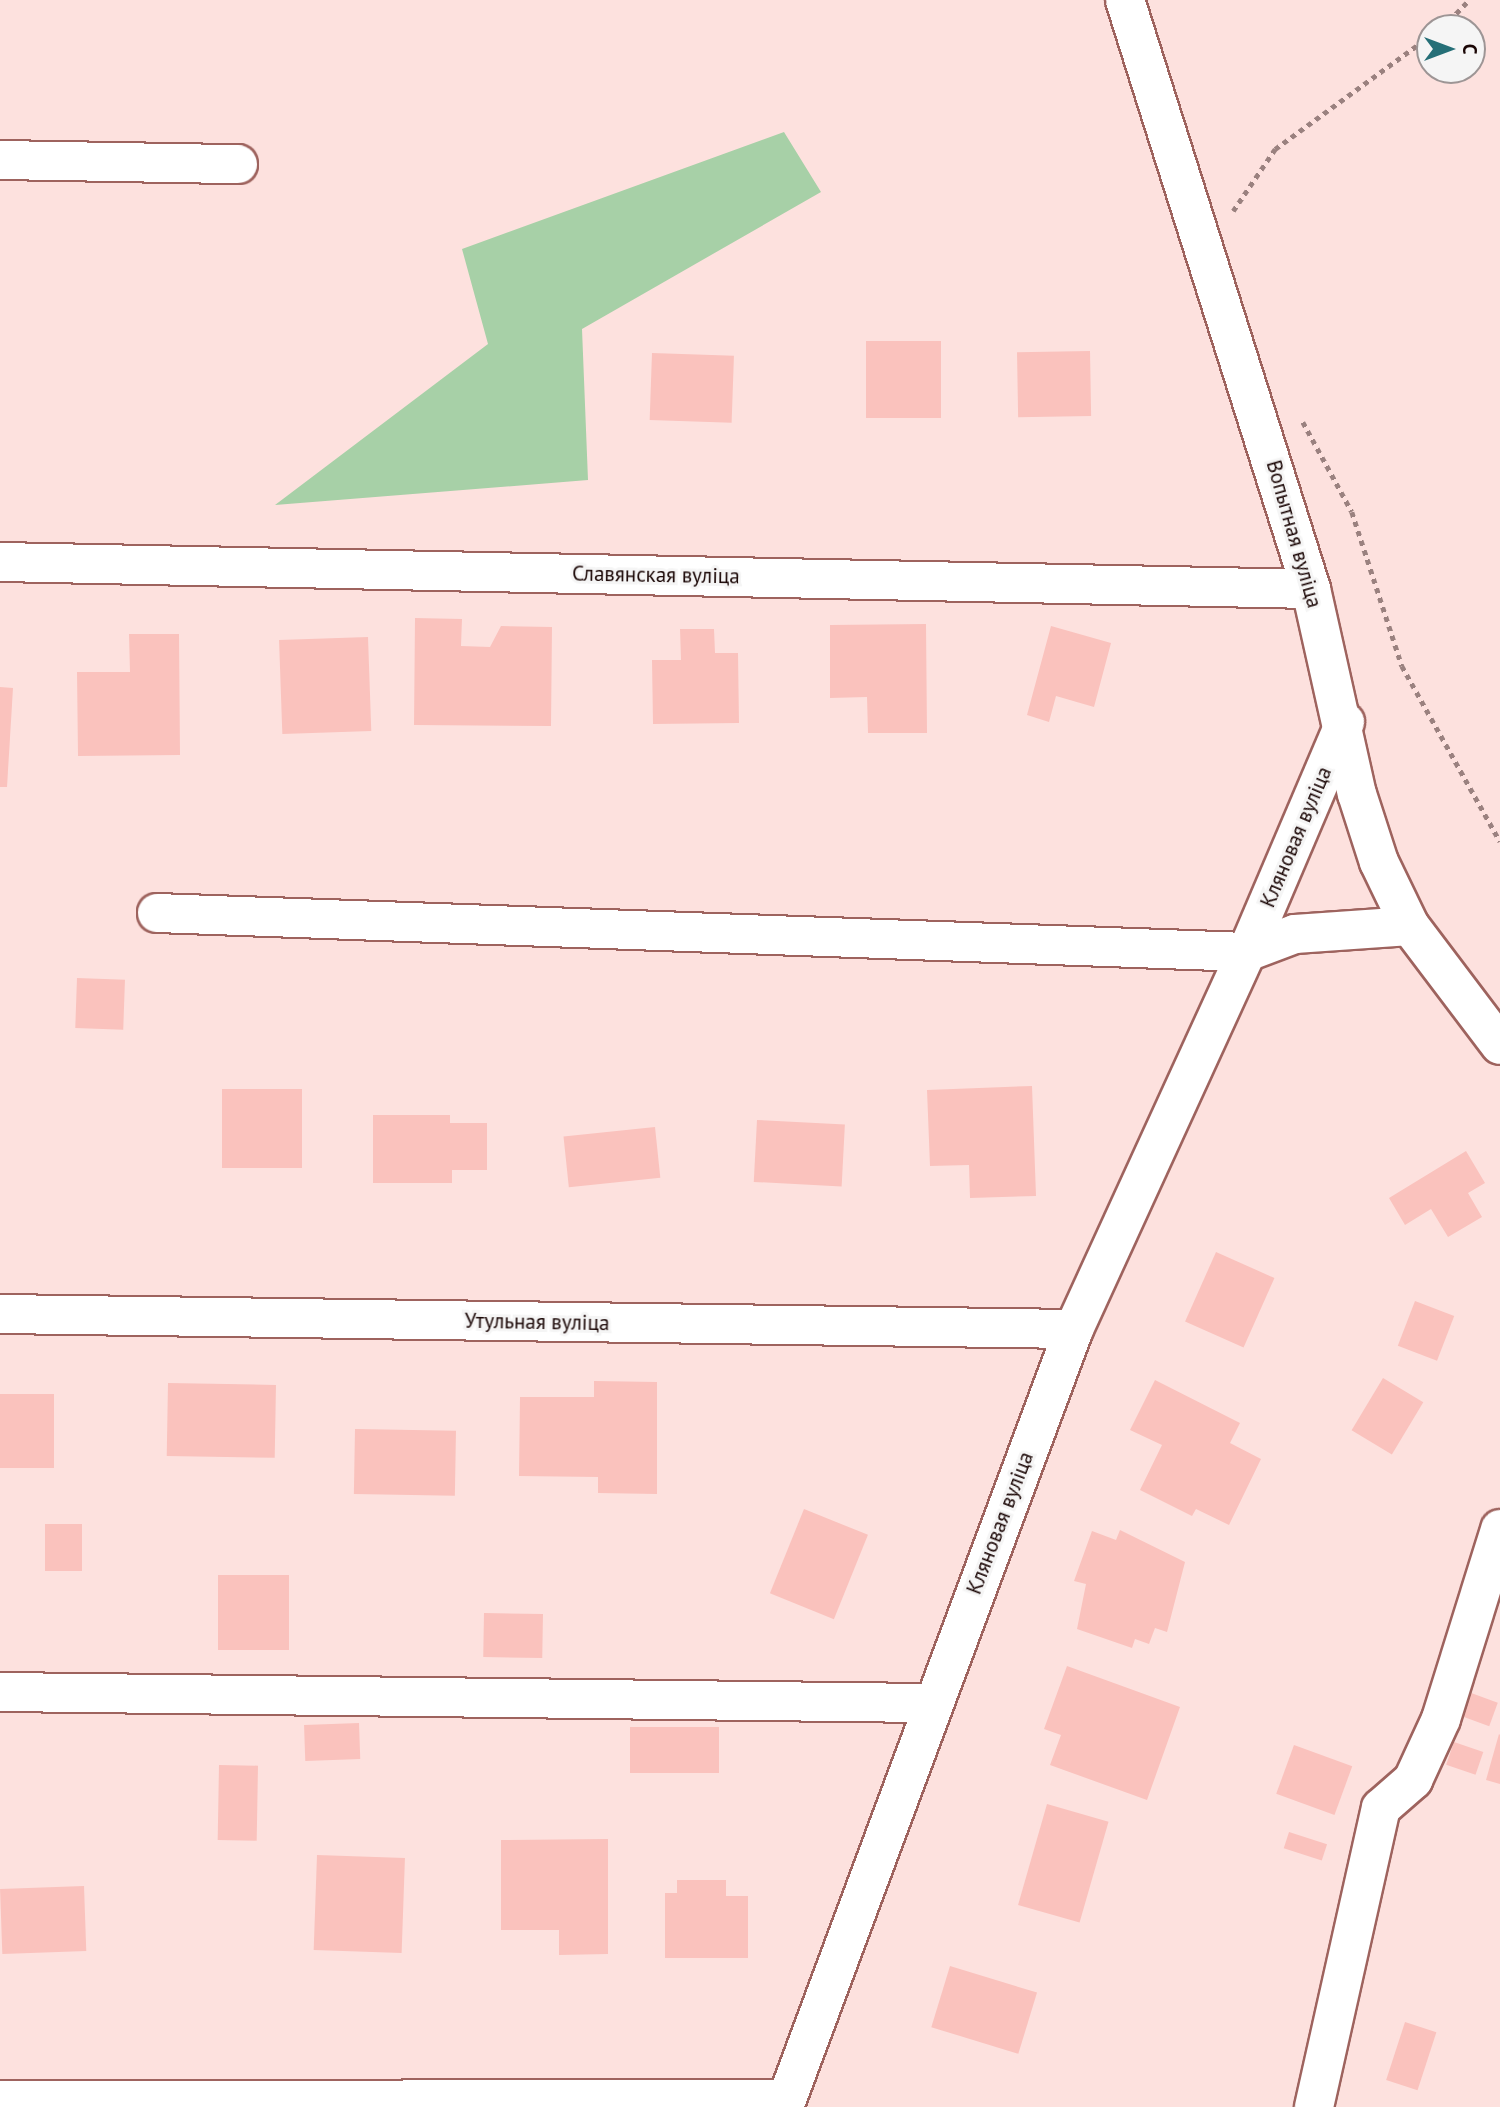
<!DOCTYPE html>
<meta charset="utf-8">
<style>
body{margin:0}
#map{position:relative;width:1500px;height:2107px;overflow:hidden;background:#fde1de;font-family:"PT Sans",sans-serif}
div>[style]{position:absolute}
.green>*{inset:0;background:#a7d0a7}
.building>*{inset:0;background:#fac2bd;transform-origin:0 0}
.path>*{height:4.5px;margin-top:-2.25px;transform-origin:0;background:repeating-linear-gradient(90deg,#9a817f 0 5px,transparent 0 10px)}
.roads{filter:drop-shadow(2px 0 #9e635e) drop-shadow(-2px 0 #9e635e) drop-shadow(0 2px #9e635e) drop-shadow(0 -2px #9e635e)}
.minor>*{height:38px;margin:-19px;padding:0 19px;transform-origin:19px;border-radius:19px;background:#fff}
span{translate:-50% -50%;white-space:nowrap;text-align:center;line-height:1.15;-webkit-text-stroke:6px #f5f5f5;paint-order:stroke}
.street-label{font-size:21px;color:#1a0605}
.north{position:absolute;left:1416px;top:14px;width:70px;height:70px;box-sizing:border-box;background:#f5f5f5;border:2px solid #9d9595;border-radius:50%;rotate:90deg;font-size:19px;font-weight:700;line-height:28px;text-align:center;color:#1a0605}
.north::after{content:'';display:block;margin:auto;width:24px;height:32px;background:#256f77;clip-path:polygon(50% 0,100% 100%,50% 72%,0 100%)}
</style>
<div id="map">
<div class="green">
<i style="clip-path:polygon(784px 132px,821px 192px,582px 329px,588px 480px,275px 505px,488px 344px,462px 249px)"></i>
</div>
<div class="building">
<i style="left:941px;top:341px;width:77px;height:75px;rotate:90deg"></i>
<i style="left:1090px;top:351px;width:65px;height:73px;rotate:89deg"></i>
<i style="left:652px;top:353px;width:82px;height:67px;rotate:2deg"></i>
<i style="clip-path:polygon(415px 618px,462px 619px,461px 646px,490px 647px,501px 626px,552px 627px,551px 726px,414px 725px)"></i>
<i style="clip-path:polygon(926px 624px,927px 733px,868px 733px,867px 697px,830px 698px,830px 625px)"></i>
<i style="clip-path:polygon(1051px 626px,1111px 643px,1094px 707px,1056px 696px,1049px 722px,1027px 715px)"></i>
<i style="clip-path:polygon(680px 629px,714px 629px,715px 653px,738px 653px,739px 723px,653px 724px,652px 660px,681px 660px)"></i>
<i style="clip-path:polygon(129px 634px,179px 634px,180px 755px,78px 756px,77px 672px,130px 672px)"></i>
<i style="left:368px;top:637px;width:94px;height:89px;rotate:88deg"></i>
<i style="clip-path:polygon(0 687px,13px 688px,7px 787px,0 787px)"></i>
<i style="left:77px;top:978px;width:48px;height:50px;rotate:2deg"></i>
<i style="clip-path:polygon(1032px 1086px,1036px 1196px,970px 1198px,969px 1165px,930px 1166px,927px 1090px)"></i>
<i style="left:222px;top:1089px;width:80px;height:79px"></i>
<i style="clip-path:polygon(373px 1115px,450px 1115px,450px 1123px,487px 1123px,487px 1170px,452px 1170px,452px 1183px,373px 1183px)"></i>
<i style="left:757px;top:1120px;width:88px;height:62px;rotate:3deg"></i>
<i style="left:655px;top:1127px;width:51px;height:92px;rotate:84deg"></i>
<i style="clip-path:polygon(1466px 1151px,1485px 1183px,1468px 1193px,1482px 1217px,1448px 1237px,1431px 1209px,1405px 1225px,1389px 1198px)"></i>
<i style="left:1216px;top:1252px;width:64px;height:76px;rotate:24deg"></i>
<i style="left:1415px;top:1301px;width:42px;height:48px;rotate:21deg"></i>
<i style="left:1383px;top:1378px;width:47px;height:61px;rotate:31deg"></i>
<i style="clip-path:polygon(1155px 1380px,1240px 1423px,1230px 1443px,1261px 1459px,1229px 1525px,1196px 1509px,1192px 1516px,1140px 1490px,1162px 1445px,1130px 1430px)"></i>
<i style="clip-path:polygon(594px 1381px,657px 1382px,657px 1494px,598px 1493px,598px 1477px,519px 1476px,520px 1397px,594px 1397px)"></i>
<i style="left:168px;top:1383px;width:108px;height:73px;rotate:1deg"></i>
<i style="left:0;top:1394px;width:54px;height:74px"></i>
<i style="left:355px;top:1429px;width:101px;height:65px;rotate:1deg"></i>
<i style="left:804px;top:1509px;width:69px;height:91px;rotate:22deg"></i>
<i style="left:45px;top:1524px;width:37px;height:47px"></i>
<i style="clip-path:polygon(1120px 1530px,1185px 1562px,1167px 1632px,1155px 1628px,1149px 1644px,1135px 1639px,1132px 1648px,1077px 1629px,1086px 1584px,1074px 1581px,1092px 1531px,1116px 1540px)"></i>
<i style="left:218px;top:1575px;width:71px;height:75px"></i>
<i style="left:484px;top:1613px;width:59px;height:44px;rotate:1deg"></i>
<i style="clip-path:polygon(1067px 1666px,1180px 1707px,1147px 1800px,1050px 1765px,1061px 1735px,1044px 1729px)"></i>
<i style="left:1463px;top:1690px;width:37px;height:25px;rotate:20deg"></i>
<i style="left:359px;top:1723px;width:36px;height:55px;rotate:88deg"></i>
<i style="left:630px;top:1727px;width:89px;height:46px"></i>
<i style="clip-path:polygon(1499px 1734px,1500px 1735px,1500px 1784px,1486px 1780px)"></i>
<i style="left:1454px;top:1742px;width:31px;height:24px;rotate:19deg"></i>
<i style="left:1294px;top:1745px;width:62px;height:52px;rotate:20deg"></i>
<i style="left:219px;top:1765px;width:39px;height:75px;rotate:1deg"></i>
<i style="left:1047px;top:1804px;width:64px;height:105px;rotate:16deg"></i>
<i style="left:1289px;top:1832px;width:40px;height:17px;rotate:18deg"></i>
<i style="clip-path:polygon(608px 1839px,608px 1954px,559px 1955px,559px 1930px,501px 1930px,501px 1840px)"></i>
<i style="left:317px;top:1855px;width:88px;height:95px;rotate:2deg"></i>
<i style="clip-path:polygon(677px 1880px,726px 1880px,726px 1896px,748px 1896px,748px 1958px,665px 1958px,665px 1893px,677px 1893px)"></i>
<i style="left:84px;top:1886px;width:65px;height:84px;rotate:88deg"></i>
<i style="left:950px;top:1966px;width:91px;height:64px;rotate:17deg"></i>
<i style="left:1405px;top:2022px;width:33px;height:61px;rotate:18deg"></i>
</div>
<div class="path">
<i style="left:1442px;top:28px;width:39px;rotate:-46deg"></i>
<i style="left:1233px;top:211px;width:75px;rotate:-55.9deg"></i>
<i style="left:1275px;top:149px;width:192px;rotate:-36.1deg"></i>
<i style="left:1303px;top:422px;width:102px;rotate:61.4deg"></i>
<i style="left:1352px;top:512px;width:162px;rotate:72deg"></i>
<i style="left:1402px;top:666px;width:201px;rotate:60.8deg"></i>
</div>
<div class="roads">
<div class="minor">
<i style="left:1125px;top:0;width:618px;rotate:72.47deg"></i>
<i style="left:1311px;top:589px;width:210px;rotate:77.4deg"></i>
<i style="left:1357px;top:794px;width:71px;rotate:72.1deg"></i>
<i style="left:1379px;top:862px;width:71px;rotate:64.2deg"></i>
<i style="left:1410px;top:926px;width:149px;rotate:52.9deg"></i>
<i style="left:0;top:160px;width:238px;rotate:1deg"></i>
<i style="left:0;top:562px;width:1311px;rotate:1.18deg"></i>
<i style="left:157px;top:913px;width:1091px;rotate:2.05deg"></i>
<i style="left:1247px;top:952px;width:250px;rotate:-66.9deg"></i>
<i style="left:0;top:1314px;width:1074px;rotate:0.8deg"></i>
<i style="left:0;top:1692px;width:931px;rotate:0.68deg"></i>
<i style="left:0;top:2100px;width:784px;rotate:-0.07deg"></i>
<i style="left:784px;top:2107px;width:830px;rotate:-69.56deg"></i>
<i style="left:1074px;top:1329px;width:415px;rotate:-65.4deg"></i>
<i style="left:1247px;top:952px;width:51px;rotate:-20.6deg"></i>
<i style="left:1295px;top:934px;width:115px;rotate:-4deg"></i>
<i style="left:1314px;top:2107px;width:306px;rotate:-77.4deg"></i>
<i style="left:1381px;top:1808px;width:43px;rotate:-41.2deg"></i>
<i style="left:1413px;top:1780px;width:67px;rotate:-65.3deg"></i>
<i style="left:1441px;top:1719px;width:199px;rotate:-72.7deg"></i>
</div>
</div>
<div class="street-label">
<span style="left:1294px;top:534px;rotate:74deg">Вопытная вуліца</span>
<span style="left:656px;top:575px;rotate:1deg">Славянская вуліца</span>
<span style="left:1296px;top:837px;rotate:-67deg">Кляновая вуліца</span>
<span style="left:537px;top:1322px;rotate:1deg">Утульная вуліца</span>
<span style="left:1000px;top:1523px;rotate:-69deg">Кляновая вуліца</span>
</div>
<div class="north">С</div>
</div>
